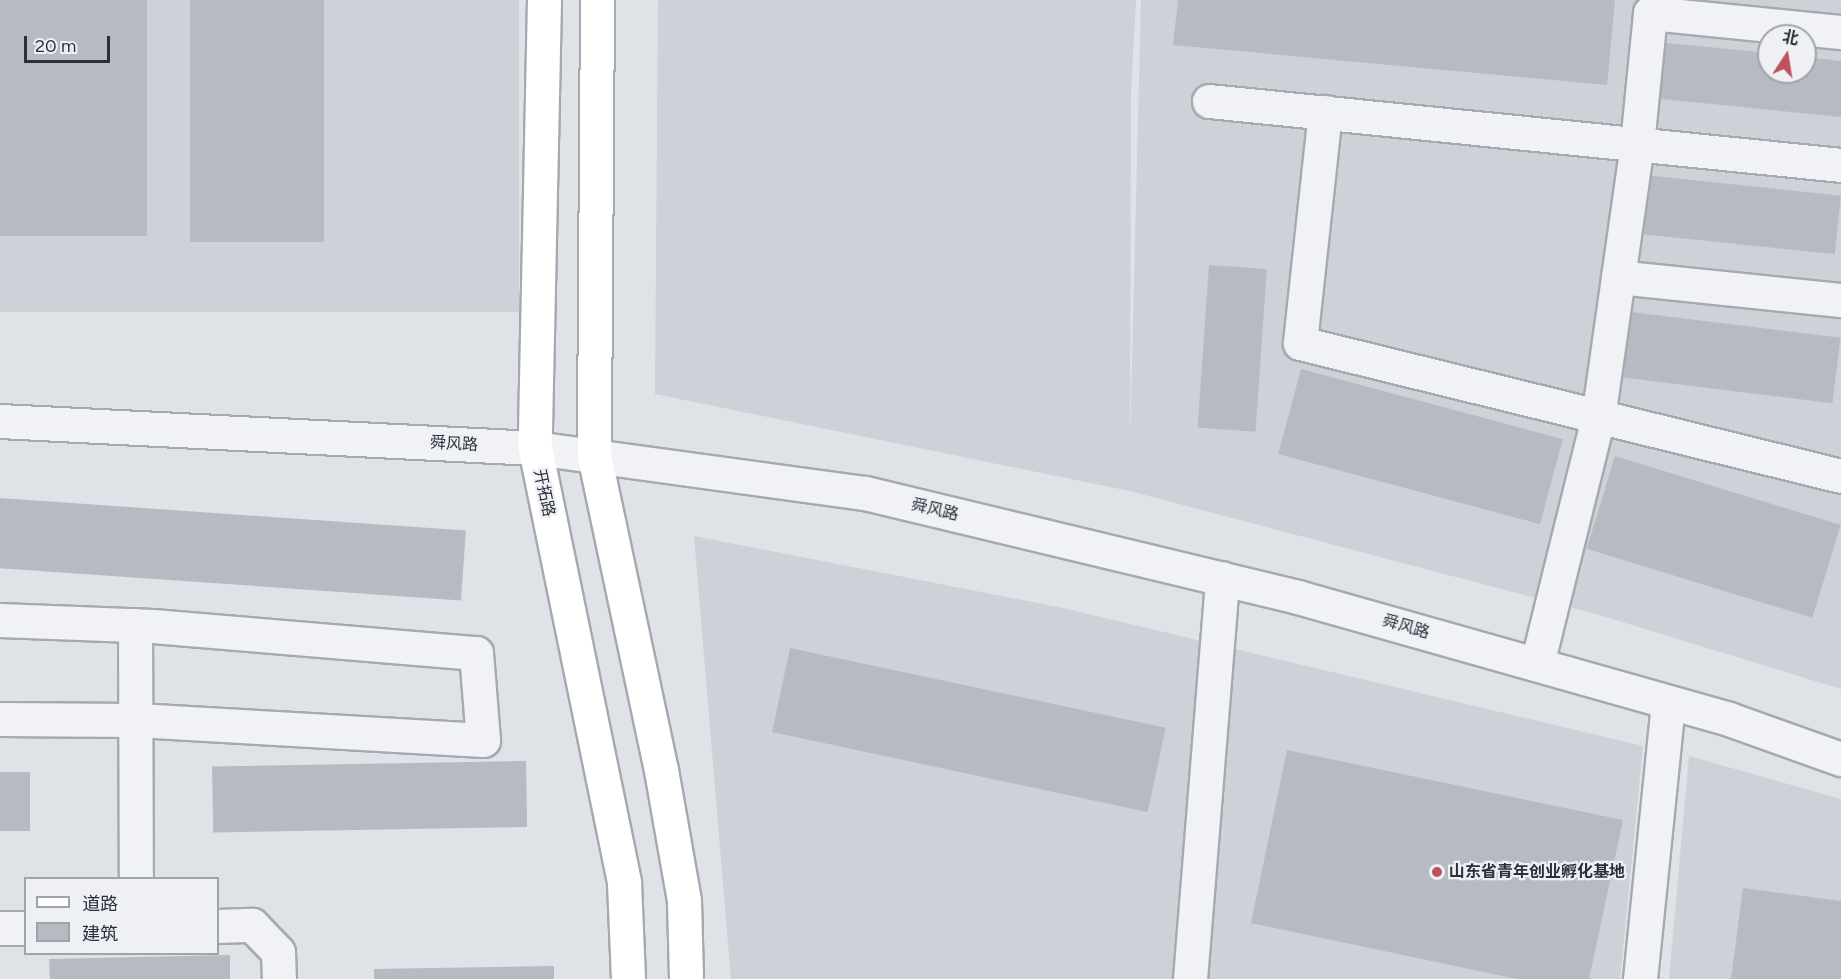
<!DOCTYPE html>
<meta charset="utf-8">
<style>
body{margin:0}
#map{position:relative;width:1841px;height:979px;overflow:hidden;background:#dfe2e6;font-family:Figtree,"Noto Sans SC",sans-serif}
div>[style]{position:absolute}
.built>*{inset:0;background:#cdd1d8;transform-origin:0 0}
.building>*{inset:0;background:#b6bbc3;transform-origin:0 0}
.roads{filter:drop-shadow(2px 0 #a5a9b0) drop-shadow(-2px 0 #a5a9b0) drop-shadow(0 2px #a5a9b0) drop-shadow(0 -2px #a5a9b0)}
.minor>*{height:33px;margin:-16.5px;padding:0 16.5px;transform-origin:16.5px;border-radius:16.5px;background:#f1f2f5}
.major>*{height:33px;margin:-16.5px;padding:0 16.5px;transform-origin:16.5px;border-radius:16.5px;background:#fff}
.dots>*{width:16px;height:16px;translate:-50% -50%;box-sizing:border-box;border:3px solid #eef0f4;border-radius:50%}
span{translate:-50% -50%;white-space:nowrap;text-align:center;line-height:1.15;-webkit-text-stroke:4.5px #eef0f4;paint-order:stroke}
.street-label{font-size:16px;color:#29303c}
.poi-label{font-size:16px;color:#29303c;font-weight:700}
.left{translate:0 -50%;text-align:left}
.legend{position:absolute;left:24px;top:877px;width:195px;height:78px;box-sizing:border-box;background:#eef0f4;border:2px solid #9fa3aa;margin:0;padding:8px 10px;list-style:none;font-size:18px;color:#29303c}
.legend li{display:flex;align-items:center;gap:12px;height:30px}
.legend b{width:30px;border:2px solid #9fa3aa}
.north{position:absolute;left:1757px;top:24px;width:60px;height:60px;box-sizing:border-box;background:#eef0f4;border:2px solid #9fa3aa;border-radius:50%;rotate:12deg;font-size:16px;font-weight:700;line-height:24px;text-align:center;color:#29303c}
.north::after{content:'';display:block;margin:auto;width:21px;height:27px;background:#c05060;clip-path:polygon(50% 0,100% 100%,50% 72%,0 100%)}
.scale{position:absolute;left:24px;top:36px;width:86px;height:27px;box-sizing:border-box;border:3px solid #29303c;border-top:0;padding-left:8px;font-size:18px;line-height:21px;white-space:nowrap;color:#29303c;-webkit-text-stroke:4px #eef0f4;paint-order:stroke}
</style>
<div id="map">
<div class="built">
<i style="left:0;top:0;width:519px;height:312px"></i>
<i style="clip-path:polygon(evenodd,658px 0,1136px 0,1131px 92px,1130px 444px,1141px 0,1841px 0,1841px 689px,1596px 614px,1130px 491px,655px 394px,658px 0,1769px 36px,1805px 36px,1805px 72px,1769px 72px,1769px 36px)"></i>
<i style="clip-path:polygon(694px 536px,1063px 608px,1643px 746px,1620px 979px,731px 979px)"></i>
<i style="clip-path:polygon(1689px 756px,1841px 799px,1841px 979px,1669px 979px)"></i>
</div>
<div class="building">
<i style="left:0;top:0;width:147px;height:236px"></i>
<i style="left:190px;top:0;width:134px;height:242px"></i>
<i style="clip-path:polygon(1178px 0,1615px 0,1607px 85px,1173px 45px)"></i>
<i style="clip-path:polygon(1658px 42px,1769px 53px,1769px 72px,1805px 72px,1805px 57px,1841px 61px,1841px 117px,1652px 98px)"></i>
<i style="left:1635px;top:174px;width:207px;height:59px;rotate:6deg"></i>
<i style="left:1209px;top:265px;width:58px;height:163px;rotate:4deg"></i>
<i style="left:1631px;top:312px;width:211px;height:66px;rotate:7deg"></i>
<i style="left:1301px;top:369px;width:271px;height:88px;rotate:15deg"></i>
<i style="left:1615px;top:456px;width:236px;height:97px;rotate:17deg"></i>
<i style="left:0;top:498px;width:467px;height:70px;rotate:4deg"></i>
<i style="left:790px;top:648px;width:384px;height:86px;rotate:12deg"></i>
<i style="clip-path:polygon(1287px 750px,1623px 820px,1589px 979px,1517px 979px,1251px 923px)"></i>
<i style="left:526px;top:761px;width:66px;height:314px;rotate:89deg"></i>
<i style="left:0;top:772px;width:30px;height:59px"></i>
<i style="clip-path:polygon(1743px 888px,1841px 901px,1841px 979px,1731px 979px)"></i>
<i style="clip-path:polygon(230px 955px,230px 979px,50px 979px,49px 959px)"></i>
<i style="clip-path:polygon(554px 966px,554px 979px,374px 979px,374px 969px)"></i>
</div>
<div class="roads">
<div class="minor">
<i style="left:1209px;top:101px;width:635px;rotate:5.78deg"></i>
<i style="left:1325px;top:112px;width:232px;rotate:96.2deg"></i>
<i style="left:1300px;top:343px;width:557px;rotate:13.81deg"></i>
<i style="left:1618px;top:277px;width:224px;rotate:5.9deg"></i>
<i style="left:0;top:421px;width:536px;rotate:2.89deg"></i>
<i style="left:535px;top:448px;width:333px;rotate:7.8deg"></i>
<i style="left:865px;top:493px;width:445px;rotate:13.5deg"></i>
<i style="left:1298px;top:597px;width:448px;rotate:15.8deg"></i>
<i style="left:1729px;top:719px;width:119px;rotate:19.7deg"></i>
<i style="left:0;top:620px;width:153px;rotate:2.2deg"></i>
<i style="left:153px;top:626px;width:324px;rotate:4.8deg"></i>
<i style="left:476px;top:653px;width:87px;rotate:85.4deg"></i>
<i style="left:483px;top:740px;width:351px;rotate:-176.7deg"></i>
<i style="left:133px;top:720px;width:133px;rotate:-179.6deg"></i>
<i style="left:135px;top:625px;width:253px;rotate:89.8deg"></i>
<i style="left:1537px;top:664px;width:253px;rotate:-76.1deg"></i>
<i style="left:1598px;top:418px;width:277px;rotate:-81.9deg"></i>
<i style="left:1637px;top:144px;width:132px;rotate:-84.3deg"></i>
<i style="left:1650px;top:13px;width:192px;rotate:5.7deg"></i>
<i style="left:218px;top:926px;width:34px;rotate:-2deg"></i>
<i style="left:252px;top:925px;width:37px;rotate:46deg"></i>
<i style="left:278px;top:952px;width:27px;rotate:88deg"></i>
<i style="left:0;top:928px;width:26px"></i>
<i style="left:1190px;top:979px;width:402px;rotate:-85.4deg"></i>
<i style="left:1640px;top:979px;width:278px;rotate:-84.2deg"></i>
</div>
<div class="major">
<i style="left:544px;top:0;width:448px;rotate:91.2deg"></i>
<i style="left:535px;top:448px;width:444px;rotate:78.4deg"></i>
<i style="left:624px;top:883px;width:96px;rotate:87.6deg"></i>
<i style="left:597px;top:0;width:455px;rotate:90.4deg"></i>
<i style="left:594px;top:455px;width:322px;rotate:78deg"></i>
<i style="left:661px;top:770px;width:133px;rotate:80deg"></i>
<i style="left:684px;top:901px;width:78px;rotate:88.5deg"></i>
</div>
</div>
<div class="dots">
<i style="left:1437px;top:872px;background:#c05060"></i>
</div>
<div class="street-label">
<span style="left:454px;top:444px;rotate:3deg">舜风路</span>
<span style="left:544px;top:493px;rotate:78deg">开拓路</span>
<span style="left:935px;top:510px;rotate:13deg">舜风路</span>
<span style="left:1406px;top:627px;rotate:16deg">舜风路</span>
</div>
<div class="poi-label">
<span class="left" style="left:1449px;top:872px">山东省青年创业孵化基地</span>
</div>
<ul class="legend">
<li><b style="height:8px;background:#fff"></b>道路</li>
<li><b style="height:16px;background:#b6bbc3"></b>建筑</li>
</ul>
<div class="north">北</div>
<div class="scale">20 m</div>
</div>
